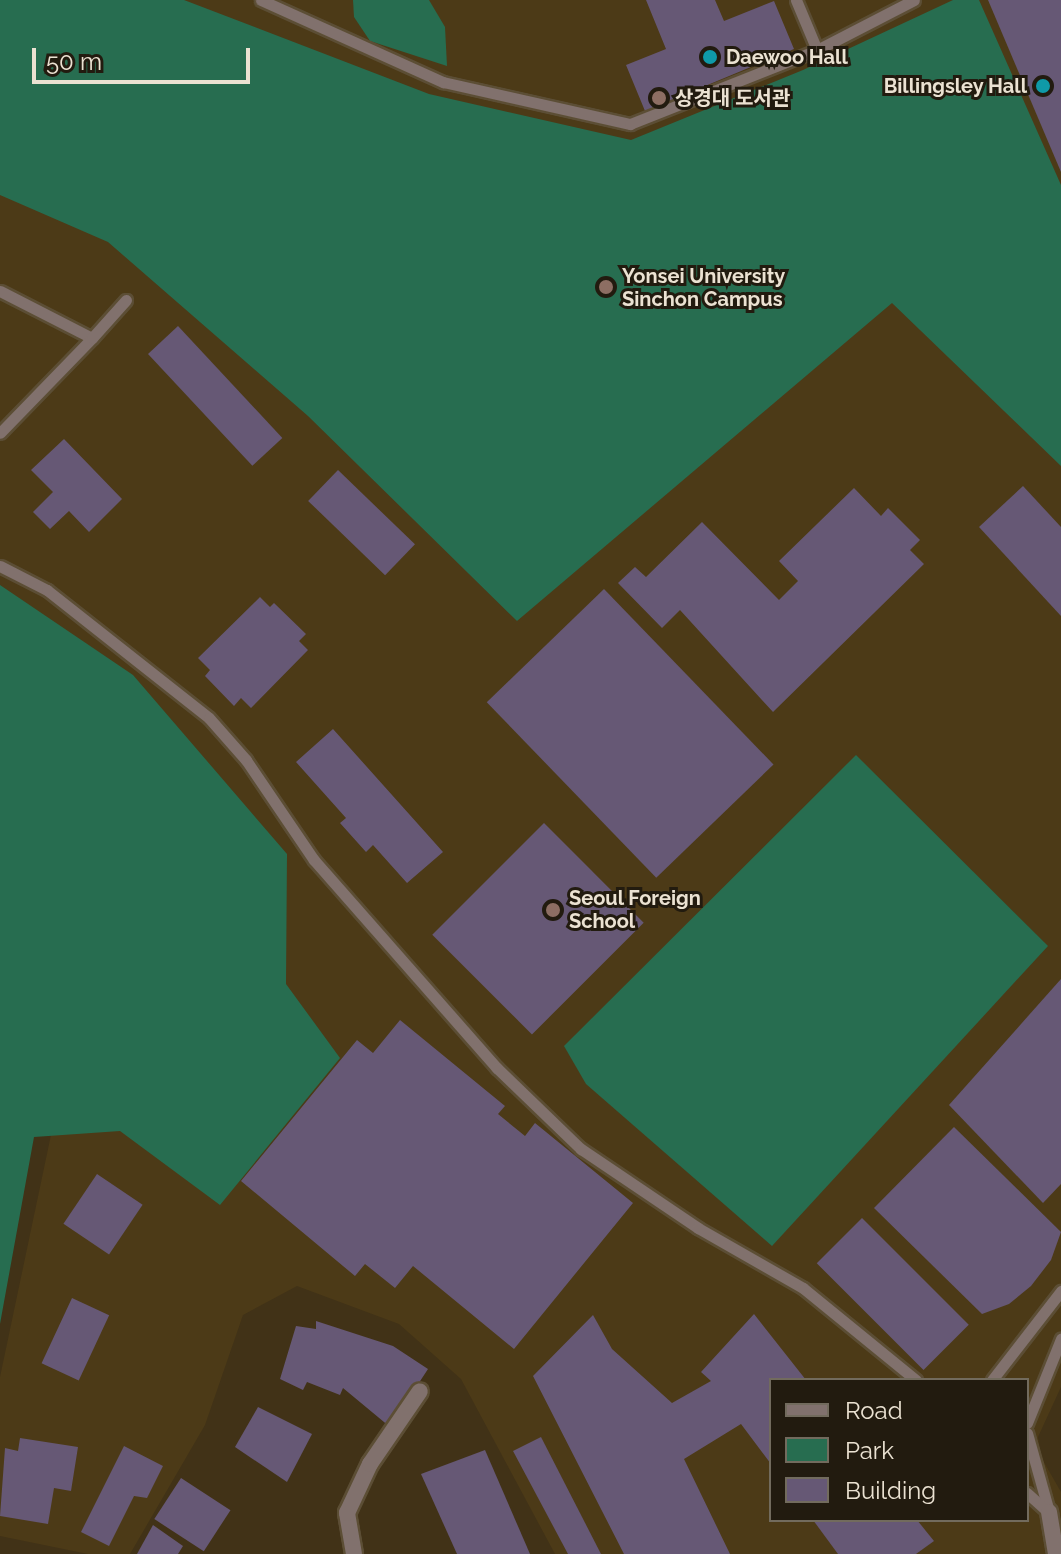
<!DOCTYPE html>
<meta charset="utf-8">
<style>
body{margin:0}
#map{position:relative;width:1061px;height:1554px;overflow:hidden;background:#413217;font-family:Raleway,"Noto Sans KR",sans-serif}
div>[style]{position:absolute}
.built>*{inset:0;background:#4c3a17}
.green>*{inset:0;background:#276d50}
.building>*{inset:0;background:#665875;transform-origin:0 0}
.roads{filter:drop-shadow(2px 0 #5c4e35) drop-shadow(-2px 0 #5c4e35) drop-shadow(0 2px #5c4e35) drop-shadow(0 -2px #5c4e35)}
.service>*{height:11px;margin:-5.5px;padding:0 5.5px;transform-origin:5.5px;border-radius:5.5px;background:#81716d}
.minor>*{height:16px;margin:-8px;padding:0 8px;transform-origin:8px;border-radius:8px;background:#81716d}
.dots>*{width:22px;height:22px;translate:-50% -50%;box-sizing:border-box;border:4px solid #221b0f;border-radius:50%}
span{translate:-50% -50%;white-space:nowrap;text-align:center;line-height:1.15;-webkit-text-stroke:6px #221b0f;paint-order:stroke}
.poi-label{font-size:20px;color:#ebe2d2;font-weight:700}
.left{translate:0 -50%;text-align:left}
.right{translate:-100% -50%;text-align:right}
.legend{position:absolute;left:769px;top:1378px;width:260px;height:144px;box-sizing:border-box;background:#221b0f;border:2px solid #726b5d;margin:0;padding:10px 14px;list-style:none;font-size:24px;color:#ebe2d2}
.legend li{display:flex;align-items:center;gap:16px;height:40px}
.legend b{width:40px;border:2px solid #726b5d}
.scale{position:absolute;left:32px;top:48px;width:218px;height:36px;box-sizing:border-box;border:4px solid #ebe2d2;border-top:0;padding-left:10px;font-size:24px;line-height:28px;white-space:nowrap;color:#ebe2d2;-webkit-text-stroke:6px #221b0f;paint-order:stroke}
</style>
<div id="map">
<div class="built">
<i style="clip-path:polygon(evenodd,0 0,1061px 0,1061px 1387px,1038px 1437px,1041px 1457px,1061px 1492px,1061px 1531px,1045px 1554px,555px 1554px,461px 1379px,399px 1324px,297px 1286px,243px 1315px,205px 1425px,130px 1554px,88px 1554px,0 1536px,0 1377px,91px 945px,0 876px,0 0,771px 1380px,1027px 1380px,1027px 1520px,771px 1520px,771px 1380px)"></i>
</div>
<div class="green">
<i style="clip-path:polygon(0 0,184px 0,429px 94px,631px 140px,803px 70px,953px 0,979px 0,1061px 185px,1061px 466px,892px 303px,517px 621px,308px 416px,108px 242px,0 195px)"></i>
<i style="clip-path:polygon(353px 0,429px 0,445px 27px,447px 66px,370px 41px,354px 17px)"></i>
<i style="clip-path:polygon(0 585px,133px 675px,287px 854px,286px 984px,340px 1058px,220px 1205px,120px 1131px,34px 1137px,0 1324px)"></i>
<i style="clip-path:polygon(856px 755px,1048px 946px,772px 1246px,586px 1084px,564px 1046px)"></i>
</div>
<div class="building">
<i style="clip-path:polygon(646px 0,715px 0,724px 21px,774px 1px,794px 49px,645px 111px,626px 65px,666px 49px)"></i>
<i style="clip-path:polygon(988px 0,1061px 0,1061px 172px)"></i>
<i style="left:178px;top:326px;width:153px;height:41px;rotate:47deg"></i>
<i style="clip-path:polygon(64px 439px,122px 499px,89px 532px,69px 511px,50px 529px,33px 512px,53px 492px,31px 470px)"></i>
<i style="left:338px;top:470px;width:107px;height:43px;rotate:44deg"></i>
<i style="clip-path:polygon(1023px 486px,1061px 527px,1061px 616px,979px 527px)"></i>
<i style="clip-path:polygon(854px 488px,881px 516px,888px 508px,920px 540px,910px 550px,924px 564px,773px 712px,680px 610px,662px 628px,618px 583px,635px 567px,646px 577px,702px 522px,779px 600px,798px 581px,779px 561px)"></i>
<i style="left:604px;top:589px;width:244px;height:163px;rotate:46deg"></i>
<i style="clip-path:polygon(260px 597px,270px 607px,274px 603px,306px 634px,299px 641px,308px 650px,251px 708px,241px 698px,234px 706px,205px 676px,210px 670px,198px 658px)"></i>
<i style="clip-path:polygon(333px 729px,443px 852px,407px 883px,373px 845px,366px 852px,340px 823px,346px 818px,296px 762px)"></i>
<i style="left:544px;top:823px;width:141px;height:158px;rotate:45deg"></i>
<i style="clip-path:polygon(1061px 979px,1061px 1184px,1043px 1203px,949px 1105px)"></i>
<i style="clip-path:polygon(400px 1020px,505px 1106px,498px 1114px,525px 1136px,535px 1123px,633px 1203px,514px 1349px,413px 1266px,395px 1288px,365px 1264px,355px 1276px,241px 1181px,357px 1040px,373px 1053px)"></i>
<i style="clip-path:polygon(954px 1127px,1061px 1232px,1051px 1260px,1031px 1286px,1009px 1304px,982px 1314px,874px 1208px)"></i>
<i style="left:97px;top:1174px;width:55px;height:60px;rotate:34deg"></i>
<i style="left:862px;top:1218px;width:151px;height:64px;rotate:45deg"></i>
<i style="left:72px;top:1298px;width:41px;height:72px;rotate:25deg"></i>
<i style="clip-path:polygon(754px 1314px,806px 1380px,771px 1380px,771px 1464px,741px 1424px,684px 1459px,730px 1554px,624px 1554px,533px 1376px,593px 1315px,612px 1349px,672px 1403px,711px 1381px,701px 1372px)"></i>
<i style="clip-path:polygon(316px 1321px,393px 1346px,428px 1369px,390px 1427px,343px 1388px,340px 1395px,307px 1382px,303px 1390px,280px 1379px,296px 1326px,316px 1329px)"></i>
<i style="clip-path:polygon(258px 1407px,312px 1434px,287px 1482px,235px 1447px)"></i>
<i style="clip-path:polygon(541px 1437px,601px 1554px,568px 1554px,513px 1451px)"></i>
<i style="clip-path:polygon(20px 1438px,78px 1447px,71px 1491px,54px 1488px,48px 1524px,0 1516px,5px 1448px,18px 1451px)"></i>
<i style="clip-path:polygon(124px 1446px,163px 1466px,147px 1498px,134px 1496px,109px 1546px,81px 1532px)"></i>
<i style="clip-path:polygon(485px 1450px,530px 1554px,457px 1554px,421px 1474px)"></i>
<i style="left:181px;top:1478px;width:59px;height:49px;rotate:33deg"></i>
<i style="clip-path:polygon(813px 1520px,917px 1520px,934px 1541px,916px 1554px,838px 1554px)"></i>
<i style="clip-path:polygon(153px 1525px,183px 1546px,178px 1554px,137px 1554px)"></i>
</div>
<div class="roads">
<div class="service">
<i style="left:261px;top:0;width:200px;rotate:24.3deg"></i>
<i style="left:443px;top:82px;width:192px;rotate:12.7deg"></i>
<i style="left:630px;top:124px;width:201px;rotate:-21.6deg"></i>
<i style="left:817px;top:50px;width:109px;rotate:-27.3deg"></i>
<i style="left:796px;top:0;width:54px;rotate:67.2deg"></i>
<i style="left:0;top:291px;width:103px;rotate:27.1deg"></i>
<i style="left:92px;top:338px;width:132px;rotate:134.1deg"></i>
<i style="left:92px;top:338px;width:51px;rotate:-48.2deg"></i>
<i style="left:0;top:566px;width:53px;rotate:27.1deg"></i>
<i style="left:47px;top:590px;width:206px;rotate:38.3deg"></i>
<i style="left:209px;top:718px;width:56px;rotate:48.6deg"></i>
<i style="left:246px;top:760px;width:121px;rotate:55.8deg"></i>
<i style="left:314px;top:860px;width:277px;rotate:48.7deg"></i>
<i style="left:497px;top:1068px;width:117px;rotate:44deg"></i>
<i style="left:581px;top:1149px;width:141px;rotate:34deg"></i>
<i style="left:698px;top:1228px;width:121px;rotate:29.7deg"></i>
<i style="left:803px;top:1288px;width:146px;rotate:39.2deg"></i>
<i style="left:992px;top:1380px;width:113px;rotate:-52.2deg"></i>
<i style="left:1027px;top:1423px;width:91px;rotate:-68deg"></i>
<i style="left:1027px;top:1433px;width:82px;rotate:74.4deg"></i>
<i style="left:1027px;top:1493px;width:28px;rotate:42deg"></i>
</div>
<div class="minor">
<i style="left:1049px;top:1512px;width:43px;rotate:80.5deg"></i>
<i style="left:354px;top:1554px;width:42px;rotate:-99.7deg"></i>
<i style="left:347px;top:1513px;width:54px;rotate:-64.9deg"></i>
<i style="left:370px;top:1464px;width:88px;rotate:-55.6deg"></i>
</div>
</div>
<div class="dots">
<i style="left:710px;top:57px;background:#0f9aa8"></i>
<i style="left:1043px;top:86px;background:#0f9aa8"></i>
<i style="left:659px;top:98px;background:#8d6e63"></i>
<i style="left:606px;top:287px;background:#8d6e63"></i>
<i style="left:553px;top:910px;background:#8d6e63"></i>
</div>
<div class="poi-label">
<span class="left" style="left:726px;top:57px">Daewoo Hall</span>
<span class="right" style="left:1027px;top:86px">Billingsley Hall</span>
<span class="left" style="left:675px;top:98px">상경대 도서관</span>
<span class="left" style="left:622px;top:288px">Yonsei University<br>Sinchon Campus</span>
<span class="left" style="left:569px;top:910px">Seoul Foreign<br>School</span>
</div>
<ul class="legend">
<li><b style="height:10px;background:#81716d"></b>Road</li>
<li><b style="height:22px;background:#276d50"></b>Park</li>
<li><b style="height:22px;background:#665875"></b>Building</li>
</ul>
<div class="scale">50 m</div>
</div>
